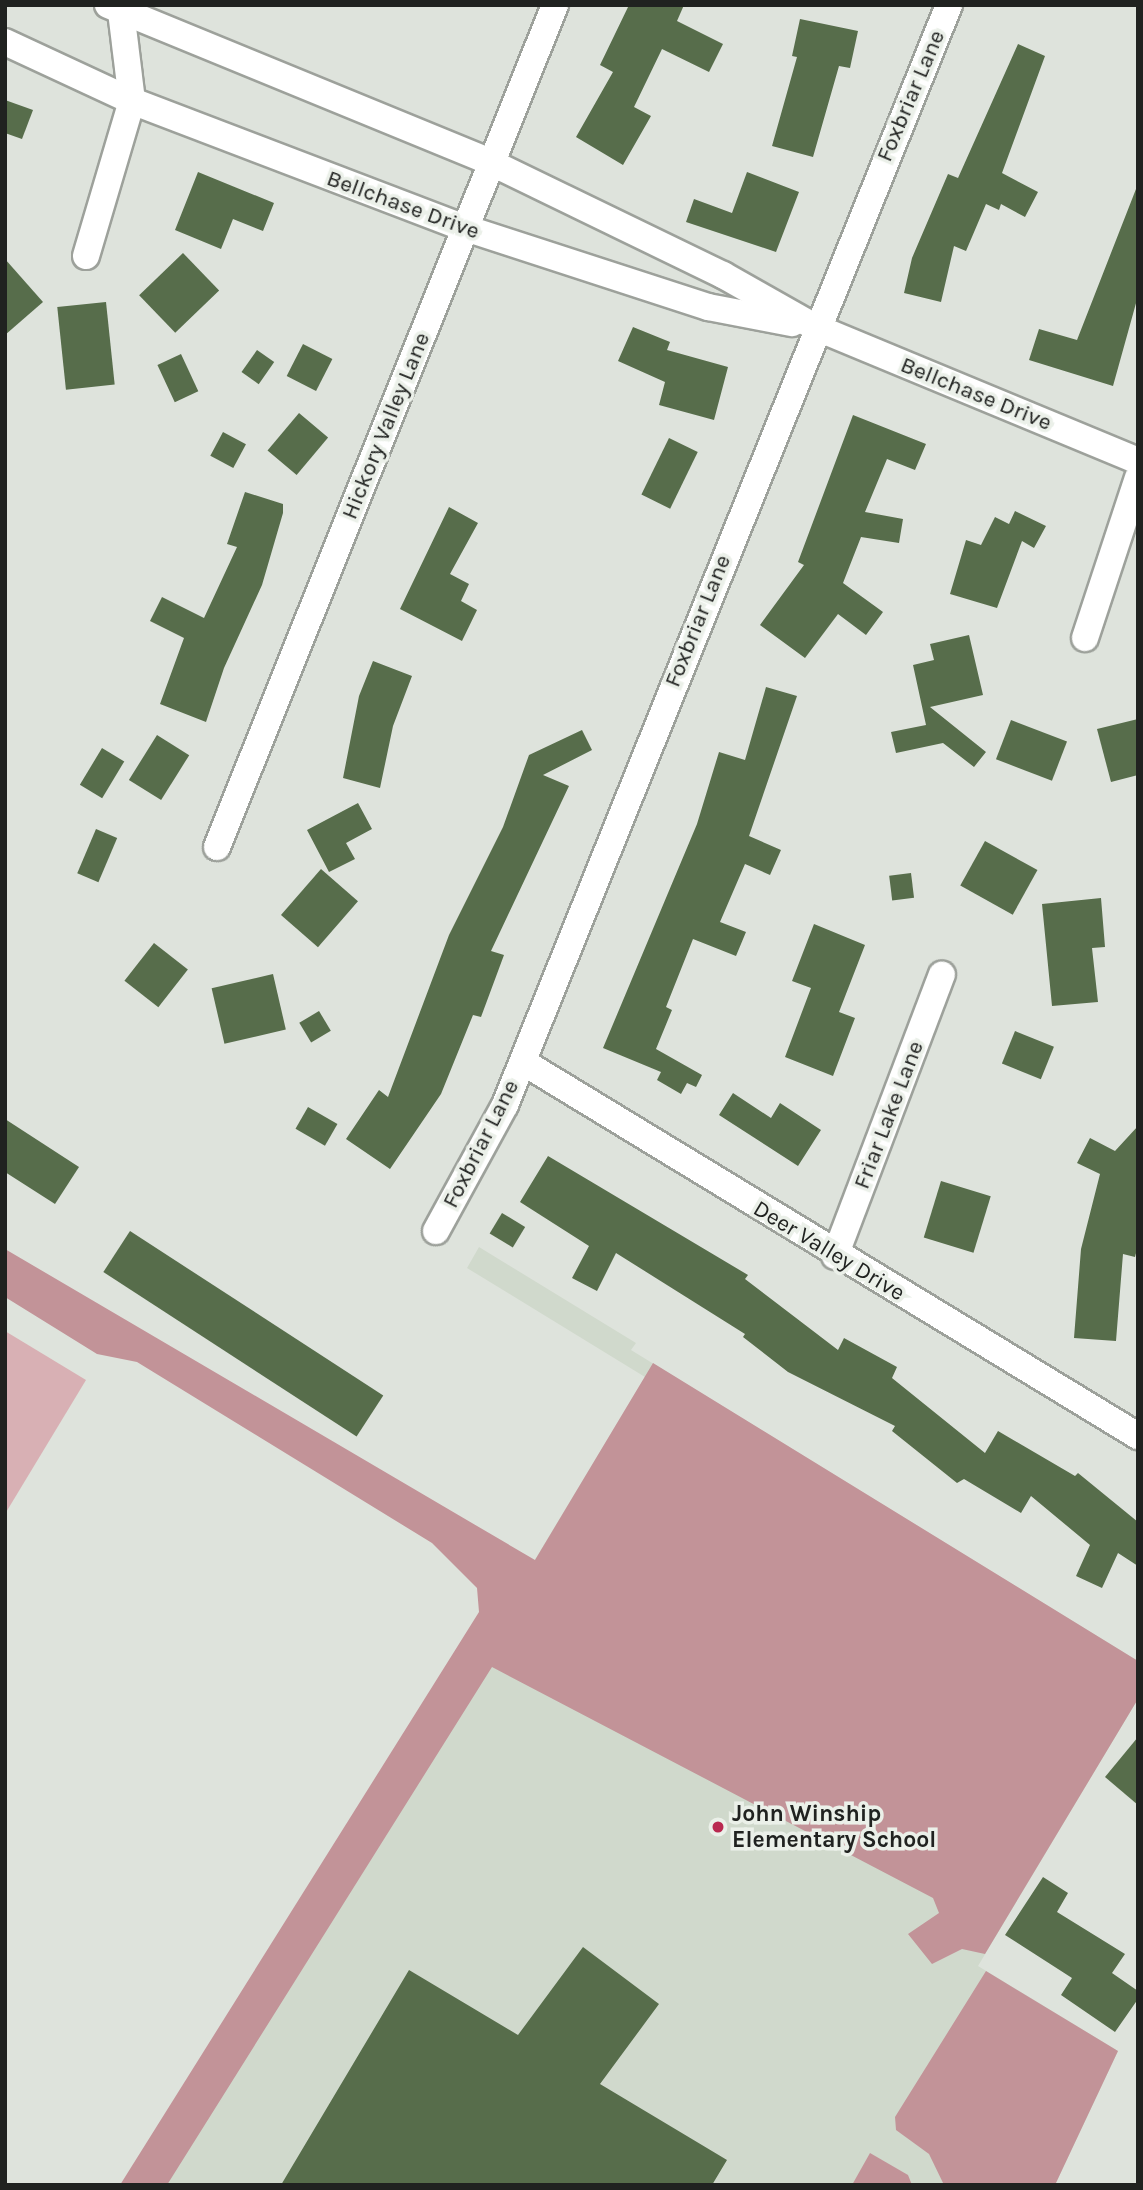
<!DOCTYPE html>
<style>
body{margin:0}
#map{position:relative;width:1143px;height:2190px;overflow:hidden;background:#dee3dc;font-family:Karla,sans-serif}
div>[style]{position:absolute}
.built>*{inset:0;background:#d0d9cc}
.green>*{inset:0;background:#d8b0b4}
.forest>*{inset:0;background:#c29398}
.building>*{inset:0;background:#576d4b;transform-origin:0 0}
.roads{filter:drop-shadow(2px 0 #9da19b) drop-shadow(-2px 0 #9da19b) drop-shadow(0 2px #9da19b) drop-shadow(0 -2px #9da19b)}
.street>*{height:26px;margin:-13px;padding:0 13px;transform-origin:13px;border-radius:13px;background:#fff}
.dots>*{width:19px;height:19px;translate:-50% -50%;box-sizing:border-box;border:4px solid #ebf0e9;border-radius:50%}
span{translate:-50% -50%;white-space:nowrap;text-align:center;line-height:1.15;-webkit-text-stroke:7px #ebf0e9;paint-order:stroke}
.street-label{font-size:23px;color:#202220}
.poi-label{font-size:23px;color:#202220;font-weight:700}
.left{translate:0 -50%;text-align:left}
.frame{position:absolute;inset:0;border:7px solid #202220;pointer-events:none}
</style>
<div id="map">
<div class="built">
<i style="clip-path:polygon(479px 1247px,636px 1343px,631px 1350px,1138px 1661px,1138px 1699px,978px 1966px,1118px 2051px,1055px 2185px,158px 2185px,645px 1377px,467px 1268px)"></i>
</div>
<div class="green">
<i style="clip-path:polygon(5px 1331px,86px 1380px,5px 1514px)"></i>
</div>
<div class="forest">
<i style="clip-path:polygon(5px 1249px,535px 1560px,653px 1363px,1138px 1661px,1138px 1699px,985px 1954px,962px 1949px,932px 1964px,908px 1934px,939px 1913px,933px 1898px,492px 1667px,167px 2185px,120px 2185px,479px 1612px,477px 1588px,432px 1543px,137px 1362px,97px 1354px,5px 1297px)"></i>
<i style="clip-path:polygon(986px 1971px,1118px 2051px,1055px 2185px,944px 2185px,929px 2154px,896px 2130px,895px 2117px)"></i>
<i style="clip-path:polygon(870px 2153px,908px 2175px,912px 2185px,852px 2185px)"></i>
</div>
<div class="building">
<i style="clip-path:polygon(629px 5px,684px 5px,677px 21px,723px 44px,709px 72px,662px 49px,634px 107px,651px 116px,623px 165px,576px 137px,613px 72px,600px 65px)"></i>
<i style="clip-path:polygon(800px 19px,858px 31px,850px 68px,839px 66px,813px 157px,772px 146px,797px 57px,792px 56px)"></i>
<i style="clip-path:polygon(1018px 44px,1045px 56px,1002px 173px,1038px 192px,1025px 217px,1001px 204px,999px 210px,986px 204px,966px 251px,954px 246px,941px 302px,904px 293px,912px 258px,948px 174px,958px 178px)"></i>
<i style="clip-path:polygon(5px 100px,33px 110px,22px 139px,5px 133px)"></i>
<i style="clip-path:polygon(198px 172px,274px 203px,263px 231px,233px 219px,221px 249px,175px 230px)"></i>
<i style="clip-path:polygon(747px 172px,799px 192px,776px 252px,686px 222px,694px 199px,732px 213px)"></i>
<i style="clip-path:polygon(1136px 189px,1138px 296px,1113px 386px,1029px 360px,1039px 329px,1077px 340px)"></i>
<i style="left:183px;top:253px;width:52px;height:61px;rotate:46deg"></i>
<i style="clip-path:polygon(5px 259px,43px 302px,5px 335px)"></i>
<i style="left:106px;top:302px;width:83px;height:49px;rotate:84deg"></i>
<i style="clip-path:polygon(633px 327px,670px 342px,667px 350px,728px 367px,714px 420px,659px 405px,665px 382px,618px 361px)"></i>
<i style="left:303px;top:344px;width:33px;height:36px;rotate:27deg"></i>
<i style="left:257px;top:350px;width:21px;height:27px;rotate:35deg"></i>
<i style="left:181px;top:354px;width:41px;height:26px;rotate:65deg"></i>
<i style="left:299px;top:413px;width:38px;height:49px;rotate:40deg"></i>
<i style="clip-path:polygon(853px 415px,926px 444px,915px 470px,887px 459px,865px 512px,903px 519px,899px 543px,861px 537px,843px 583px,883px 612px,866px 635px,838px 614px,805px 658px,760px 625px,804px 565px,798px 562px)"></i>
<i style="left:223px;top:432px;width:26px;height:27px;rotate:28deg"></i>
<i style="left:669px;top:438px;width:32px;height:63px;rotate:26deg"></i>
<i style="clip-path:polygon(245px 492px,283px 504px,283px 513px,262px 585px,224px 668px,206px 722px,160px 704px,184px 638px,150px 621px,162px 597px,204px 618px,237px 547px,227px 544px)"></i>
<i style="clip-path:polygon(449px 507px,478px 523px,450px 574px,469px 584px,461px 601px,477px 610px,462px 641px,400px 609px)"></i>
<i style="clip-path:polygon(1015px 511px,1046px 526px,1034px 548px,1022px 541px,997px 608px,950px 594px,966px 540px,981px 545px,995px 517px,1009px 524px)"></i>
<i style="clip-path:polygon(969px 635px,983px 695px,930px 707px,986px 752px,974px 767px,943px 743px,896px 753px,891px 732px,926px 725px,913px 665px,934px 660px,930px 644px)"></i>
<i style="clip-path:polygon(373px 661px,412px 676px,393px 726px,380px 788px,343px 778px,359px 696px)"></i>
<i style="clip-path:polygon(766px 687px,797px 696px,749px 836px,781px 850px,770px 875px,745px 864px,720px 922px,746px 932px,736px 956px,693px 939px,666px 1007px,672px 1010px,656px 1049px,702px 1075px,696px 1087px,687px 1083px,681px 1094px,657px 1080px,661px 1072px,603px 1048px,697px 824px,719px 752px,745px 760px)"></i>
<i style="clip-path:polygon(1138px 719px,1138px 775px,1111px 782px,1097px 729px)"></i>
<i style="left:1011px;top:720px;width:60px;height:42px;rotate:21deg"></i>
<i style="clip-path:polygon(582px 730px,592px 750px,543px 775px,569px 786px,491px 951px,504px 955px,481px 1017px,473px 1015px,441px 1094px,390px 1169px,346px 1139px,379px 1090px,388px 1097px,449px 935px,503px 827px,529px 755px)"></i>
<i style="left:157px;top:735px;width:38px;height:53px;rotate:32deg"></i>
<i style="left:102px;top:748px;width:26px;height:43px;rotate:31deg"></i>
<i style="clip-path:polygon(358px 803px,372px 829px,346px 843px,355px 859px,329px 872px,307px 830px)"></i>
<i style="left:96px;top:829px;width:23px;height:48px;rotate:23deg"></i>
<i style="left:985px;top:841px;width:60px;height:51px;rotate:29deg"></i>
<i style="left:321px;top:869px;width:49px;height:61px;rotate:41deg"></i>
<i style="left:911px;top:873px;width:25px;height:22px;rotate:83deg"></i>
<i style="clip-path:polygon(1101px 898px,1105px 947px,1092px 948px,1098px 1002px,1052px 1006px,1042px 904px)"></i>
<i style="clip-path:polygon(814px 924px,865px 945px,839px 1012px,855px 1018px,833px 1076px,785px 1057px,811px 988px,792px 981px)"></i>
<i style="left:154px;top:943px;width:43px;height:48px;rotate:38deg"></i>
<i style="left:273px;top:974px;width:57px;height:63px;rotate:77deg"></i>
<i style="left:319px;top:1011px;width:23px;height:23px;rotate:59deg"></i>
<i style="left:1015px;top:1031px;width:42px;height:35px;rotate:22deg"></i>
<i style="clip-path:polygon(733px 1093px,771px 1118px,780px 1103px,821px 1130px,798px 1166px,719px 1115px)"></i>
<i style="left:308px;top:1107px;width:34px;height:25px;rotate:30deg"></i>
<i style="clip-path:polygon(5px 1119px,79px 1167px,55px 1204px,5px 1172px)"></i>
<i style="clip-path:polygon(1138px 1126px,1138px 1245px,1135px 1257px,1123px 1254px,1116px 1341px,1074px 1338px,1081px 1249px,1100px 1174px,1077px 1163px,1090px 1138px,1115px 1151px)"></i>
<i style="clip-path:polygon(548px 1156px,748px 1275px,745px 1279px,838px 1350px,844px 1338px,897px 1367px,892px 1378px,985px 1453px,998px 1431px,1075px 1476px,1078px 1473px,1138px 1522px,1138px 1566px,1118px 1553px,1102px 1588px,1076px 1576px,1090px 1545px,1031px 1496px,1021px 1513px,964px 1479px,957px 1483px,892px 1431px,895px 1426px,788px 1372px,743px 1337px,745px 1334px,616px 1253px,597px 1291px,572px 1278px,589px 1246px,520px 1202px)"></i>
<i style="left:941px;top:1181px;width:52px;height:59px;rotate:17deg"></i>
<i style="left:502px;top:1213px;width:27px;height:24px;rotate:31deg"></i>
<i style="left:130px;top:1231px;width:302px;height:49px;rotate:33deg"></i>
<i style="clip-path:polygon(1138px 1737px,1138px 1805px,1105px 1777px)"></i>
<i style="clip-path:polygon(1043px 1877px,1068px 1893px,1057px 1912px,1125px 1954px,1112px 1973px,1138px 1991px,1138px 1999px,1115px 2032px,1061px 1995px,1072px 1978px,1005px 1935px)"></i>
<i style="clip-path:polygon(583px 1947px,659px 2004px,600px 2084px,727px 2160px,712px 2185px,281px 2185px,409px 1970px,518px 2035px)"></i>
</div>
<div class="roads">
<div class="street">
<i style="left:108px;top:5px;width:413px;rotate:22.3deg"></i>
<i style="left:490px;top:162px;width:259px;rotate:25.9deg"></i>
<i style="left:723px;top:275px;width:106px;rotate:29.5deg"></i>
<i style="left:815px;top:327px;width:350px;rotate:22.5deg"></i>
<i style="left:5px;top:42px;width:140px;rotate:24.9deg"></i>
<i style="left:132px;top:101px;width:356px;rotate:20.9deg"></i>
<i style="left:465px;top:228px;width:256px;rotate:18deg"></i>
<i style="left:708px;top:307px;width:86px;rotate:10.8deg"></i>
<i style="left:86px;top:256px;width:162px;rotate:-73.5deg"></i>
<i style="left:132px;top:101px;width:90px;rotate:-97deg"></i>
<i style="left:1085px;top:638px;width:169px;rotate:-71.7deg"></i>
<i style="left:217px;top:847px;width:907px;rotate:-68.13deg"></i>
<i style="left:523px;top:1062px;width:720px;rotate:31.31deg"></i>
<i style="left:436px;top:1231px;width:144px;rotate:-61.3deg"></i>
<i style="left:505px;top:1105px;width:1186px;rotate:-68.02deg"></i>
<i style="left:835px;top:1256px;width:301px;rotate:-69.2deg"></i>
</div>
</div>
<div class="dots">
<i style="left:718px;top:1827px;background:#b92950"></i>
</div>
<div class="street-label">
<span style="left:911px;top:96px;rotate:-67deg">Foxbriar Lane</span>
<span style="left:403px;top:205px;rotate:20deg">Bellchase Drive</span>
<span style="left:976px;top:394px;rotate:22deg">Bellchase Drive</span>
<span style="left:386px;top:426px;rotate:-68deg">Hickory Valley Lane</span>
<span style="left:698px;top:621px;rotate:-68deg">Foxbriar Lane</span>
<span style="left:889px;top:1115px;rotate:-69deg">Friar Lake Lane</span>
<span style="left:481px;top:1144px;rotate:-63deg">Foxbriar Lane</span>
<span style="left:829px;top:1251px;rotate:31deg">Deer Valley Drive</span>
</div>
<div class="poi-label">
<span class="left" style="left:732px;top:1827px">John Winship<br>Elementary School</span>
</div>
<div class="frame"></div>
</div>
